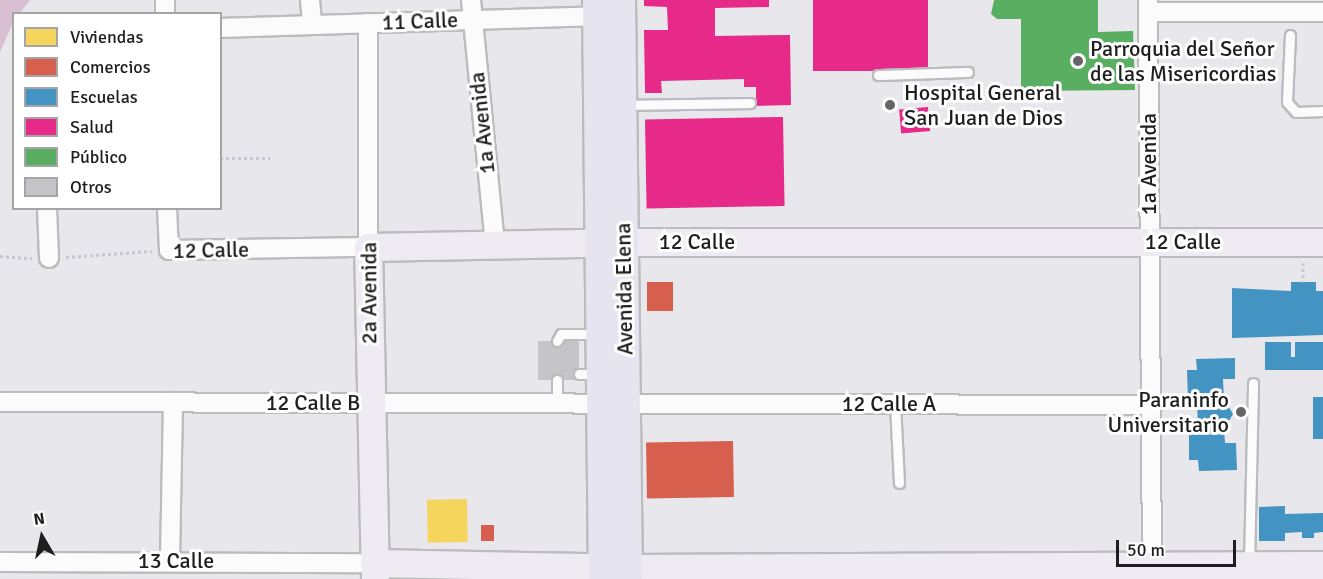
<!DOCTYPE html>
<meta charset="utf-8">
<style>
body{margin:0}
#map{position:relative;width:1323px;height:579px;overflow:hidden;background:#e8e7ec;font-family:Signika,sans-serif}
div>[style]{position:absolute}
.forest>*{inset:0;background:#d8bfd3}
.homes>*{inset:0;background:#f6d55c;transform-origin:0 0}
.shops>*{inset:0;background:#d6604d;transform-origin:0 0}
.schools>*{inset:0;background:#4393c3;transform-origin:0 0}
.health>*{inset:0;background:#e7298a;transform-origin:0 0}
.public>*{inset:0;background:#5aae61}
.building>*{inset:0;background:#c5c4c9;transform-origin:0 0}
.path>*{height:3px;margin-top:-1.5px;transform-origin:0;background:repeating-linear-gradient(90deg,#c4c8d2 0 3px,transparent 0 6px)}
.roads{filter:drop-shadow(2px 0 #bcbcbe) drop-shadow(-2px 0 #bcbcbe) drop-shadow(0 2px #bcbcbe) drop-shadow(0 -2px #bcbcbe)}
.lane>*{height:9px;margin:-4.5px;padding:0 4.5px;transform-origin:4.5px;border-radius:4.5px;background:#fcfbfc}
.street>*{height:18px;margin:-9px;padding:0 9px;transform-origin:9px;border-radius:9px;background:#fcfbfc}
.secondary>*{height:27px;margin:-13.5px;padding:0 13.5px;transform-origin:13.5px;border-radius:13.5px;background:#efebf2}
.primary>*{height:30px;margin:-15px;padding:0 15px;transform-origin:15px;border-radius:15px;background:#e6e5ef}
.dots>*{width:16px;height:16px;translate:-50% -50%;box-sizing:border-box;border:3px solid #fff;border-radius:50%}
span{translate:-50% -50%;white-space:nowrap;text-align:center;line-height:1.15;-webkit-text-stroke:6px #fff;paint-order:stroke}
.street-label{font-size:22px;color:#1e1e1e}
.poi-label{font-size:22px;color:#1e1e1e}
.left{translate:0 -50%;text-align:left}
.right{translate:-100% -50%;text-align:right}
.legend{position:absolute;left:12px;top:12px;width:210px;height:198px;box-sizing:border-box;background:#fff;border:2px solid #a5a5a5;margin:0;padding:8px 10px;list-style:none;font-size:18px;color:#1e1e1e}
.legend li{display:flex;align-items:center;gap:12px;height:30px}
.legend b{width:30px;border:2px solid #a5a5a5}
.north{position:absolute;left:12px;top:507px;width:60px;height:60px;-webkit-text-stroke:4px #fff;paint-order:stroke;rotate:351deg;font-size:16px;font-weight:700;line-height:24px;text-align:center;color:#1e1e1e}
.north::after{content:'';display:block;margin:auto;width:21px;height:27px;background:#1e1e1e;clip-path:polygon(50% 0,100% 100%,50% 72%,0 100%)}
.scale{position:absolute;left:1116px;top:540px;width:120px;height:27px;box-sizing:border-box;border:3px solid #1e1e1e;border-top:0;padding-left:8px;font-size:18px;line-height:21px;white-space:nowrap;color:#1e1e1e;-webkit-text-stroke:4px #fff;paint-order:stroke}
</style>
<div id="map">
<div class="forest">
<i style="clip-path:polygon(0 0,30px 0,20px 13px,14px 14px,13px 23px,0 52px)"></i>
</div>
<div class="homes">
<i style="left:467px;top:499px;width:43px;height:40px;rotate:89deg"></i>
</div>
<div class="shops">
<i style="left:673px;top:282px;width:29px;height:26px;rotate:90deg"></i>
<i style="left:733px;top:441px;width:56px;height:87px;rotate:89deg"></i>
<i style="left:481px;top:525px;width:13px;height:16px"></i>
</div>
<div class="schools">
<i style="clip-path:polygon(1291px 282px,1316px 282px,1316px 291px,1323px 291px,1323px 335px,1232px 338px,1232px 288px,1291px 291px)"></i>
<i style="clip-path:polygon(1265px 342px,1291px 342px,1291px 357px,1295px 357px,1295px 342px,1323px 342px,1323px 370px,1265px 370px)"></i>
<i style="clip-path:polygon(1235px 358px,1235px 379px,1223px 379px,1224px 399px,1233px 414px,1224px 429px,1225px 443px,1236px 443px,1237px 470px,1199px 471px,1198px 460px,1189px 460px,1189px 430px,1198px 430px,1197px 399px,1188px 400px,1187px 370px,1197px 370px,1196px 359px)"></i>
<i style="left:1313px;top:397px;width:10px;height:42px"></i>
<i style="clip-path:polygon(1285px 506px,1285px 514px,1323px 513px,1323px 532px,1314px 533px,1314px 538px,1302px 538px,1302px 532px,1285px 533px,1285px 541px,1259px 541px,1259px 507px)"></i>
</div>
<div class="health">
<i style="clip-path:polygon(644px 0,769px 0,769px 7px,715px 8px,715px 36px,790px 35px,791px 105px,756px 106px,756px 87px,744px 87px,744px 79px,661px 81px,662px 93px,645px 93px,644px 30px,668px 30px,667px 7px,644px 6px)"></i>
<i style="left:813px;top:0;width:115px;height:71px"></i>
<i style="left:928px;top:107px;width:24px;height:29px;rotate:85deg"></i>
<i style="left:783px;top:117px;width:89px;height:138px;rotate:89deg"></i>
</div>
<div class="public">
<i style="clip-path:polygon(994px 0,1098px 0,1098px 32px,1133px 31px,1135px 90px,1021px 91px,1021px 19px,997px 19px,991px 14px)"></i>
</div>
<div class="building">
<i style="left:538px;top:341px;width:41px;height:39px"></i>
</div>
<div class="path">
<i style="left:220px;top:158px;width:50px"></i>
<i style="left:0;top:256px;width:32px;rotate:4deg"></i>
<i style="left:66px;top:257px;width:86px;rotate:-4deg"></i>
<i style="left:1303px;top:263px;width:19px;rotate:90deg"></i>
</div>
<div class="roads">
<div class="lane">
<i style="left:1290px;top:35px;width:67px;rotate:92.6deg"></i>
<i style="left:1287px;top:102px;width:13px;rotate:48deg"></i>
<i style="left:1296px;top:112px;width:27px;rotate:-2deg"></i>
<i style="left:878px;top:75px;width:90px;rotate:-1.9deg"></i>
<i style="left:624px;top:105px;width:126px;rotate:-0.9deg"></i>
<i style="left:557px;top:341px;width:8px;rotate:-60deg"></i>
<i style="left:561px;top:334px;width:35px"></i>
<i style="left:579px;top:374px;width:19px"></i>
<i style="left:557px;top:403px;width:23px;rotate:-90deg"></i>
<i style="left:895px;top:404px;width:79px;rotate:87.1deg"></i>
<i style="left:1249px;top:563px;width:180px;rotate:-88.7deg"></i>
</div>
<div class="street">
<i style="left:165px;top:0;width:14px;rotate:90deg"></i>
<i style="left:310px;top:0;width:25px;rotate:85deg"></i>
<i style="left:471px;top:0;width:247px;rotate:84.4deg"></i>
<i style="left:1148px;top:0;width:577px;rotate:89.6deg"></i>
<i style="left:1149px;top:12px;width:174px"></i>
<i style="left:220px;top:28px;width:385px;rotate:-1.8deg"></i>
<i style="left:47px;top:208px;width:50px;rotate:87.7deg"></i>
<i style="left:167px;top:208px;width:42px;rotate:87.3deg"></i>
<i style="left:169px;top:250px;width:199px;rotate:-0.9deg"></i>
<i style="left:368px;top:247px;width:224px;rotate:-90deg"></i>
<i style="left:0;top:402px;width:1152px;rotate:0.15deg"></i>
<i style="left:170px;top:560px;width:158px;rotate:-88.9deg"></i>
<i style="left:0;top:562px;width:374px;rotate:0.2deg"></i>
</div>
<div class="secondary">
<i style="left:374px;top:563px;width:253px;rotate:1.1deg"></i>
<i style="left:627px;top:568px;width:696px;rotate:-0.25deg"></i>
<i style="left:375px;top:579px;width:332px;rotate:-91.2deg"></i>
<i style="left:368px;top:247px;width:266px;rotate:-1.1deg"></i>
<i style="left:634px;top:242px;width:689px"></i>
</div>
<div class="primary">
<i style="left:598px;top:0;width:579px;rotate:89.41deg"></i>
<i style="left:620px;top:0;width:579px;rotate:89.31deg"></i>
</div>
</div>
<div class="dots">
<i style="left:1078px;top:61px;background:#656466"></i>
<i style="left:890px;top:105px;background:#656466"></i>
<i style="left:1241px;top:412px;background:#656466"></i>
</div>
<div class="street-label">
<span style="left:420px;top:21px;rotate:-2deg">11 Calle</span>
<span style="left:482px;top:123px;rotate:-96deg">1a Avenida</span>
<span style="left:1149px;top:164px;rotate:-90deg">1a Avenida</span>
<span style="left:697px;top:242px">12 Calle</span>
<span style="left:1183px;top:242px">12 Calle</span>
<span style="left:211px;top:250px;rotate:-1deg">12 Calle</span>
<span style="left:624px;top:289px;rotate:-91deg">Avenida Elena</span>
<span style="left:369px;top:293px;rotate:-90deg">2a Avenida</span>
<span style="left:313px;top:403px">12 Calle B</span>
<span style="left:889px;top:404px">12 Calle A</span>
<span style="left:176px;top:561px">13 Calle</span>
</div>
<div class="poi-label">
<span class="left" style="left:1090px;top:61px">Parroquia del Señor<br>de las Misericordias</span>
<span class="left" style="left:904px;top:105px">Hospital General<br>San Juan de Dios</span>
<span class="right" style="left:1229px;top:412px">Paraninfo<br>Universitario</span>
</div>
<ul class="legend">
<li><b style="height:16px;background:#f6d55c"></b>Viviendas</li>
<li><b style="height:16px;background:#d6604d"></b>Comercios</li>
<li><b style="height:16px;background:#4393c3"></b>Escuelas</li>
<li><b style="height:16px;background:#e7298a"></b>Salud</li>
<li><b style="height:16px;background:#5aae61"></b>Público</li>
<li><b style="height:16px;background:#c5c4c9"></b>Otros</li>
</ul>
<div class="north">N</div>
<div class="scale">50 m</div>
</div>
